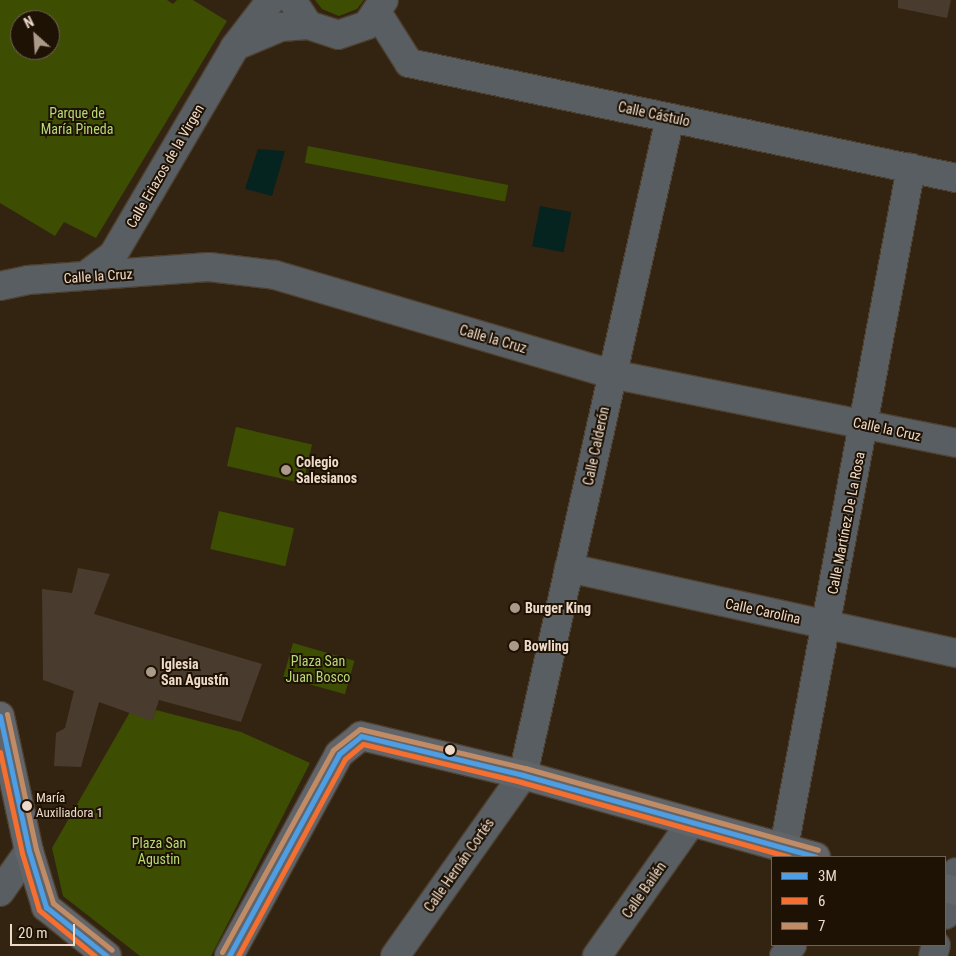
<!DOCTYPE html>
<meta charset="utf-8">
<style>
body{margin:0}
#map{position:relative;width:956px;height:956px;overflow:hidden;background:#332411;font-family:"Roboto Condensed",sans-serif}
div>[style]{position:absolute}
.green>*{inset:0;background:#3d4e02;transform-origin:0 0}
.water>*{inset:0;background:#05241f;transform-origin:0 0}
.building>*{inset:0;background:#4a3b2f}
.roads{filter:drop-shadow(1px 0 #4e4031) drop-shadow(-1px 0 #4e4031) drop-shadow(0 1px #4e4031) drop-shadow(0 -1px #4e4031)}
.minor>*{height:28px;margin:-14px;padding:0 14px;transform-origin:14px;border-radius:14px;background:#595e62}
.major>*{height:28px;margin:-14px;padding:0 14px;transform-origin:14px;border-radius:14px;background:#616569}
.bus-1>*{height:5px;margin:-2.5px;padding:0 2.5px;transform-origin:2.5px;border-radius:2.5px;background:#4d9ee5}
.bus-2>*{height:5px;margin:-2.5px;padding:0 2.5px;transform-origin:2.5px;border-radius:2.5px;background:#f46f30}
.bus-3>*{height:5px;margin:-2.5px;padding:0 2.5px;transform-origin:2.5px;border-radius:2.5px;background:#c18c65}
.dots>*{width:14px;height:14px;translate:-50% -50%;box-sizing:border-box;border:2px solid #1e1205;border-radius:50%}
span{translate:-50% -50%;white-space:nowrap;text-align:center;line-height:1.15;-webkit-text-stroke:4px #1e1205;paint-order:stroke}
.bus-label{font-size:13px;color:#eddac9}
.left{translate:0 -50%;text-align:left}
.park-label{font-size:14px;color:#b6da74}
.street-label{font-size:14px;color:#eddac9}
.poi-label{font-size:14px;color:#eddac9;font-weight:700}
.legend{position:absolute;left:771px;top:856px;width:175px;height:90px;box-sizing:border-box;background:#1e1205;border:1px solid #716253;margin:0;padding:6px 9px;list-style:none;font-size:15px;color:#eddac9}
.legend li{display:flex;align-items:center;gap:10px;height:25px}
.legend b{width:25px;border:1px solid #716253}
.north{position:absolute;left:10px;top:10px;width:50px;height:50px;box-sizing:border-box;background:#1e1205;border:1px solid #716253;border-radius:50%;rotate:334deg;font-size:14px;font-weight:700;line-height:20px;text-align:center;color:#eddac9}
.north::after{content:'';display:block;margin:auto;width:18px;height:22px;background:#ac9a89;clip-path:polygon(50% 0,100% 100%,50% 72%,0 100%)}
.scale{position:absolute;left:10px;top:924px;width:65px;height:22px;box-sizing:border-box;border:2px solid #eddac9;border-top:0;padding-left:6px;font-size:15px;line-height:18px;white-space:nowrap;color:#eddac9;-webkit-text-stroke:4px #1e1205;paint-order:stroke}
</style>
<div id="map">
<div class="green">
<i style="clip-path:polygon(evenodd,0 0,167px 0,173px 4px,177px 0,193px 0,227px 21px,96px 238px,64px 222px,55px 236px,0 203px,0 0,20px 20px,50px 20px,50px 50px,20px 50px,20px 20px)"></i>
<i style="clip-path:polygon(315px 0,364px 0,357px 9px,339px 16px,322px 9px)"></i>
<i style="left:308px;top:146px;width:204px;height:17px;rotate:11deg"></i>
<i style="left:236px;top:427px;width:78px;height:40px;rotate:13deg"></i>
<i style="left:219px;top:511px;width:77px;height:39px;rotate:13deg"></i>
<i style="left:293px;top:643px;width:64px;height:35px;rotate:16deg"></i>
<i style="clip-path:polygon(156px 710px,241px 732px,310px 763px,211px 956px,140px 956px,63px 896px,52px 848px,130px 712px,152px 720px)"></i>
</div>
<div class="water">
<i style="clip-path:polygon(258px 149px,285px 151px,272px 196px,245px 189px)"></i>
<i style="left:540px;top:206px;width:32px;height:41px;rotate:11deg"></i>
</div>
<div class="building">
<i style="clip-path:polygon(898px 0,951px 0,947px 18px,898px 8px)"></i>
<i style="clip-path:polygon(78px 568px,110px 574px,94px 614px,262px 664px,241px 722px,159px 700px,152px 721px,99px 702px,81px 767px,54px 766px,56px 733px,65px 728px,74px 691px,43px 680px,42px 589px,72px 593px)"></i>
</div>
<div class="roads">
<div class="minor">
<i style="left:292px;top:0;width:30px;rotate:57deg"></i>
<i style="left:308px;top:25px;width:32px;rotate:18deg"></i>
<i style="left:338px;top:35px;width:31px;rotate:-19deg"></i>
<i style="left:367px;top:25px;width:30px;rotate:-56deg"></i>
<i style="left:378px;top:14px;width:58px;rotate:57.7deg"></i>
<i style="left:409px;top:63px;width:559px;rotate:11.87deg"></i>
<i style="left:238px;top:45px;width:47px;rotate:-22.7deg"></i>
<i style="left:281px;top:27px;width:27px;rotate:-4deg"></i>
<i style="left:85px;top:276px;width:35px;rotate:-37deg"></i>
<i style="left:113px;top:255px;width:241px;rotate:-59.6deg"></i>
<i style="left:235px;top:47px;width:59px;rotate:-52.5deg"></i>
<i style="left:0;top:286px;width:29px;rotate:-12deg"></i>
<i style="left:28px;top:280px;width:181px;rotate:-4.1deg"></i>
<i style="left:209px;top:267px;width:66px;rotate:6.9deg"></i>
<i style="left:275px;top:275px;width:350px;rotate:16.4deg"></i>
<i style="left:611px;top:374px;width:352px;rotate:11.3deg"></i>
<i style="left:569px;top:568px;width:396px;rotate:12.4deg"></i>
<i style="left:784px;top:847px;width:691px;rotate:-79.41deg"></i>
<i style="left:0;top:892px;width:50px;rotate:-54.7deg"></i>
<i style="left:945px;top:915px;width:44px;rotate:-75.7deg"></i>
<i style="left:395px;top:956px;width:222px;rotate:-54.7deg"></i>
<i style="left:523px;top:775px;width:673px;rotate:-77.39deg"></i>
<i style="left:597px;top:956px;width:161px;rotate:-54.8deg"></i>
<i style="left:784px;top:956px;width:14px;rotate:-54deg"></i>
<i style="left:933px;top:956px;width:11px;rotate:-75deg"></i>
</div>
<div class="major">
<i style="left:0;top:716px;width:138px;rotate:77.9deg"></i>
<i style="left:29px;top:851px;width:59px;rotate:73.1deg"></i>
<i style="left:46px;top:907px;width:78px;rotate:38.8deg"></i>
<i style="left:945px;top:888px;width:11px;rotate:15deg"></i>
<i style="left:229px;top:956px;width:230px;rotate:-61.4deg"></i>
<i style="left:339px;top:754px;width:28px;rotate:-39deg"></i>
<i style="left:361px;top:736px;width:167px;rotate:13.5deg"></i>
<i style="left:523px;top:775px;width:304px;rotate:15.6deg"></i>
</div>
</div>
<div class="bus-1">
<i style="left:0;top:716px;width:138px;rotate:77.9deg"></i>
<i style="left:29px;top:851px;width:59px;rotate:73.1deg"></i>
<i style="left:46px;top:907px;width:78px;rotate:38.8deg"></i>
<i style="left:361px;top:736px;width:167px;rotate:13.5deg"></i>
<i style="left:523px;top:775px;width:304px;rotate:15.6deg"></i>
<i style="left:229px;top:956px;width:230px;rotate:-61.4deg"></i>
<i style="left:339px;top:754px;width:28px;rotate:-39deg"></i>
</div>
<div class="bus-2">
<i style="left:0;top:752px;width:103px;rotate:77.7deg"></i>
<i style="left:22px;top:853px;width:59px;rotate:73.4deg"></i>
<i style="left:39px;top:910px;width:72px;rotate:39.4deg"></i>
<i style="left:238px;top:956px;width:224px;rotate:-61.5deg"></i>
<i style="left:345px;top:759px;width:23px;rotate:-40deg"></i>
<i style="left:363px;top:744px;width:163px;rotate:13.5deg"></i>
<i style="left:521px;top:782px;width:278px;rotate:15.6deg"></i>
</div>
<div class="bus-3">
<i style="left:7px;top:714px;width:138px;rotate:77.9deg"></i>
<i style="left:36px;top:849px;width:57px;rotate:72.5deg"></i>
<i style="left:53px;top:903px;width:75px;rotate:38.5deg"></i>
<i style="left:222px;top:952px;width:230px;rotate:-61.2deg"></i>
<i style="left:333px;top:750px;width:34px;rotate:-38deg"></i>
<i style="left:360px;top:729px;width:170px;rotate:13.3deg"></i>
<i style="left:525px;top:768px;width:304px;rotate:15.6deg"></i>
</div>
<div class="dots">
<i style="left:286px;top:470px;background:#ac9a89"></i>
<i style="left:515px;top:608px;background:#ac9a89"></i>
<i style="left:514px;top:646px;background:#ac9a89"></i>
<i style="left:151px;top:672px;background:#ac9a89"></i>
<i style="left:450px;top:750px;background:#eddac9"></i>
<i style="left:27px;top:806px;background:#eddac9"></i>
</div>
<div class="bus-label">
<span class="left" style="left:36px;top:806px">María<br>Auxiliadora 1</span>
</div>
<div class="park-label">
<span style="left:77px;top:121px">Parque de<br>María Pineda</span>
<span style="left:318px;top:669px">Plaza San<br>Juan Bosco</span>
<span style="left:159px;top:851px">Plaza San<br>Agustin</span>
</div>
<div class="street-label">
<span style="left:654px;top:114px;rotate:12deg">Calle Cástulo</span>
<span style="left:165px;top:166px;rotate:-60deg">Calle Eriazos de la Virgen</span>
<span style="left:98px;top:276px;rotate:-4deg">Calle la Cruz</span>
<span style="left:493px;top:339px;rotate:16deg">Calle la Cruz</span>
<span style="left:887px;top:429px;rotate:12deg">Calle la Cruz</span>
<span style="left:596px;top:446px;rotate:-78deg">Calle Calderón</span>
<span style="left:846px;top:523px;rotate:-79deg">Calle Martínez De La Rosa</span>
<span style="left:763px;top:611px;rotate:12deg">Calle Carolina</span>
<span style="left:459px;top:865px;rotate:-55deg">Calle Hernán Cortés</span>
<span style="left:644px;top:890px;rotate:-55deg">Calle Bailén</span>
</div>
<div class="poi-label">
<span class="left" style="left:296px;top:470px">Colegio<br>Salesianos</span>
<span class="left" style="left:525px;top:608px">Burger King</span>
<span class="left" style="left:524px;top:646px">Bowling</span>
<span class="left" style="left:161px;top:672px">Iglesia<br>San Agustín</span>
</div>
<ul class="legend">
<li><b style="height:6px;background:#4d9ee5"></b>3M</li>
<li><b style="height:6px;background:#f46f30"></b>6</li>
<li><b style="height:6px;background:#c18c65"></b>7</li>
</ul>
<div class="north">N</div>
<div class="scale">20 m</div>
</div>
